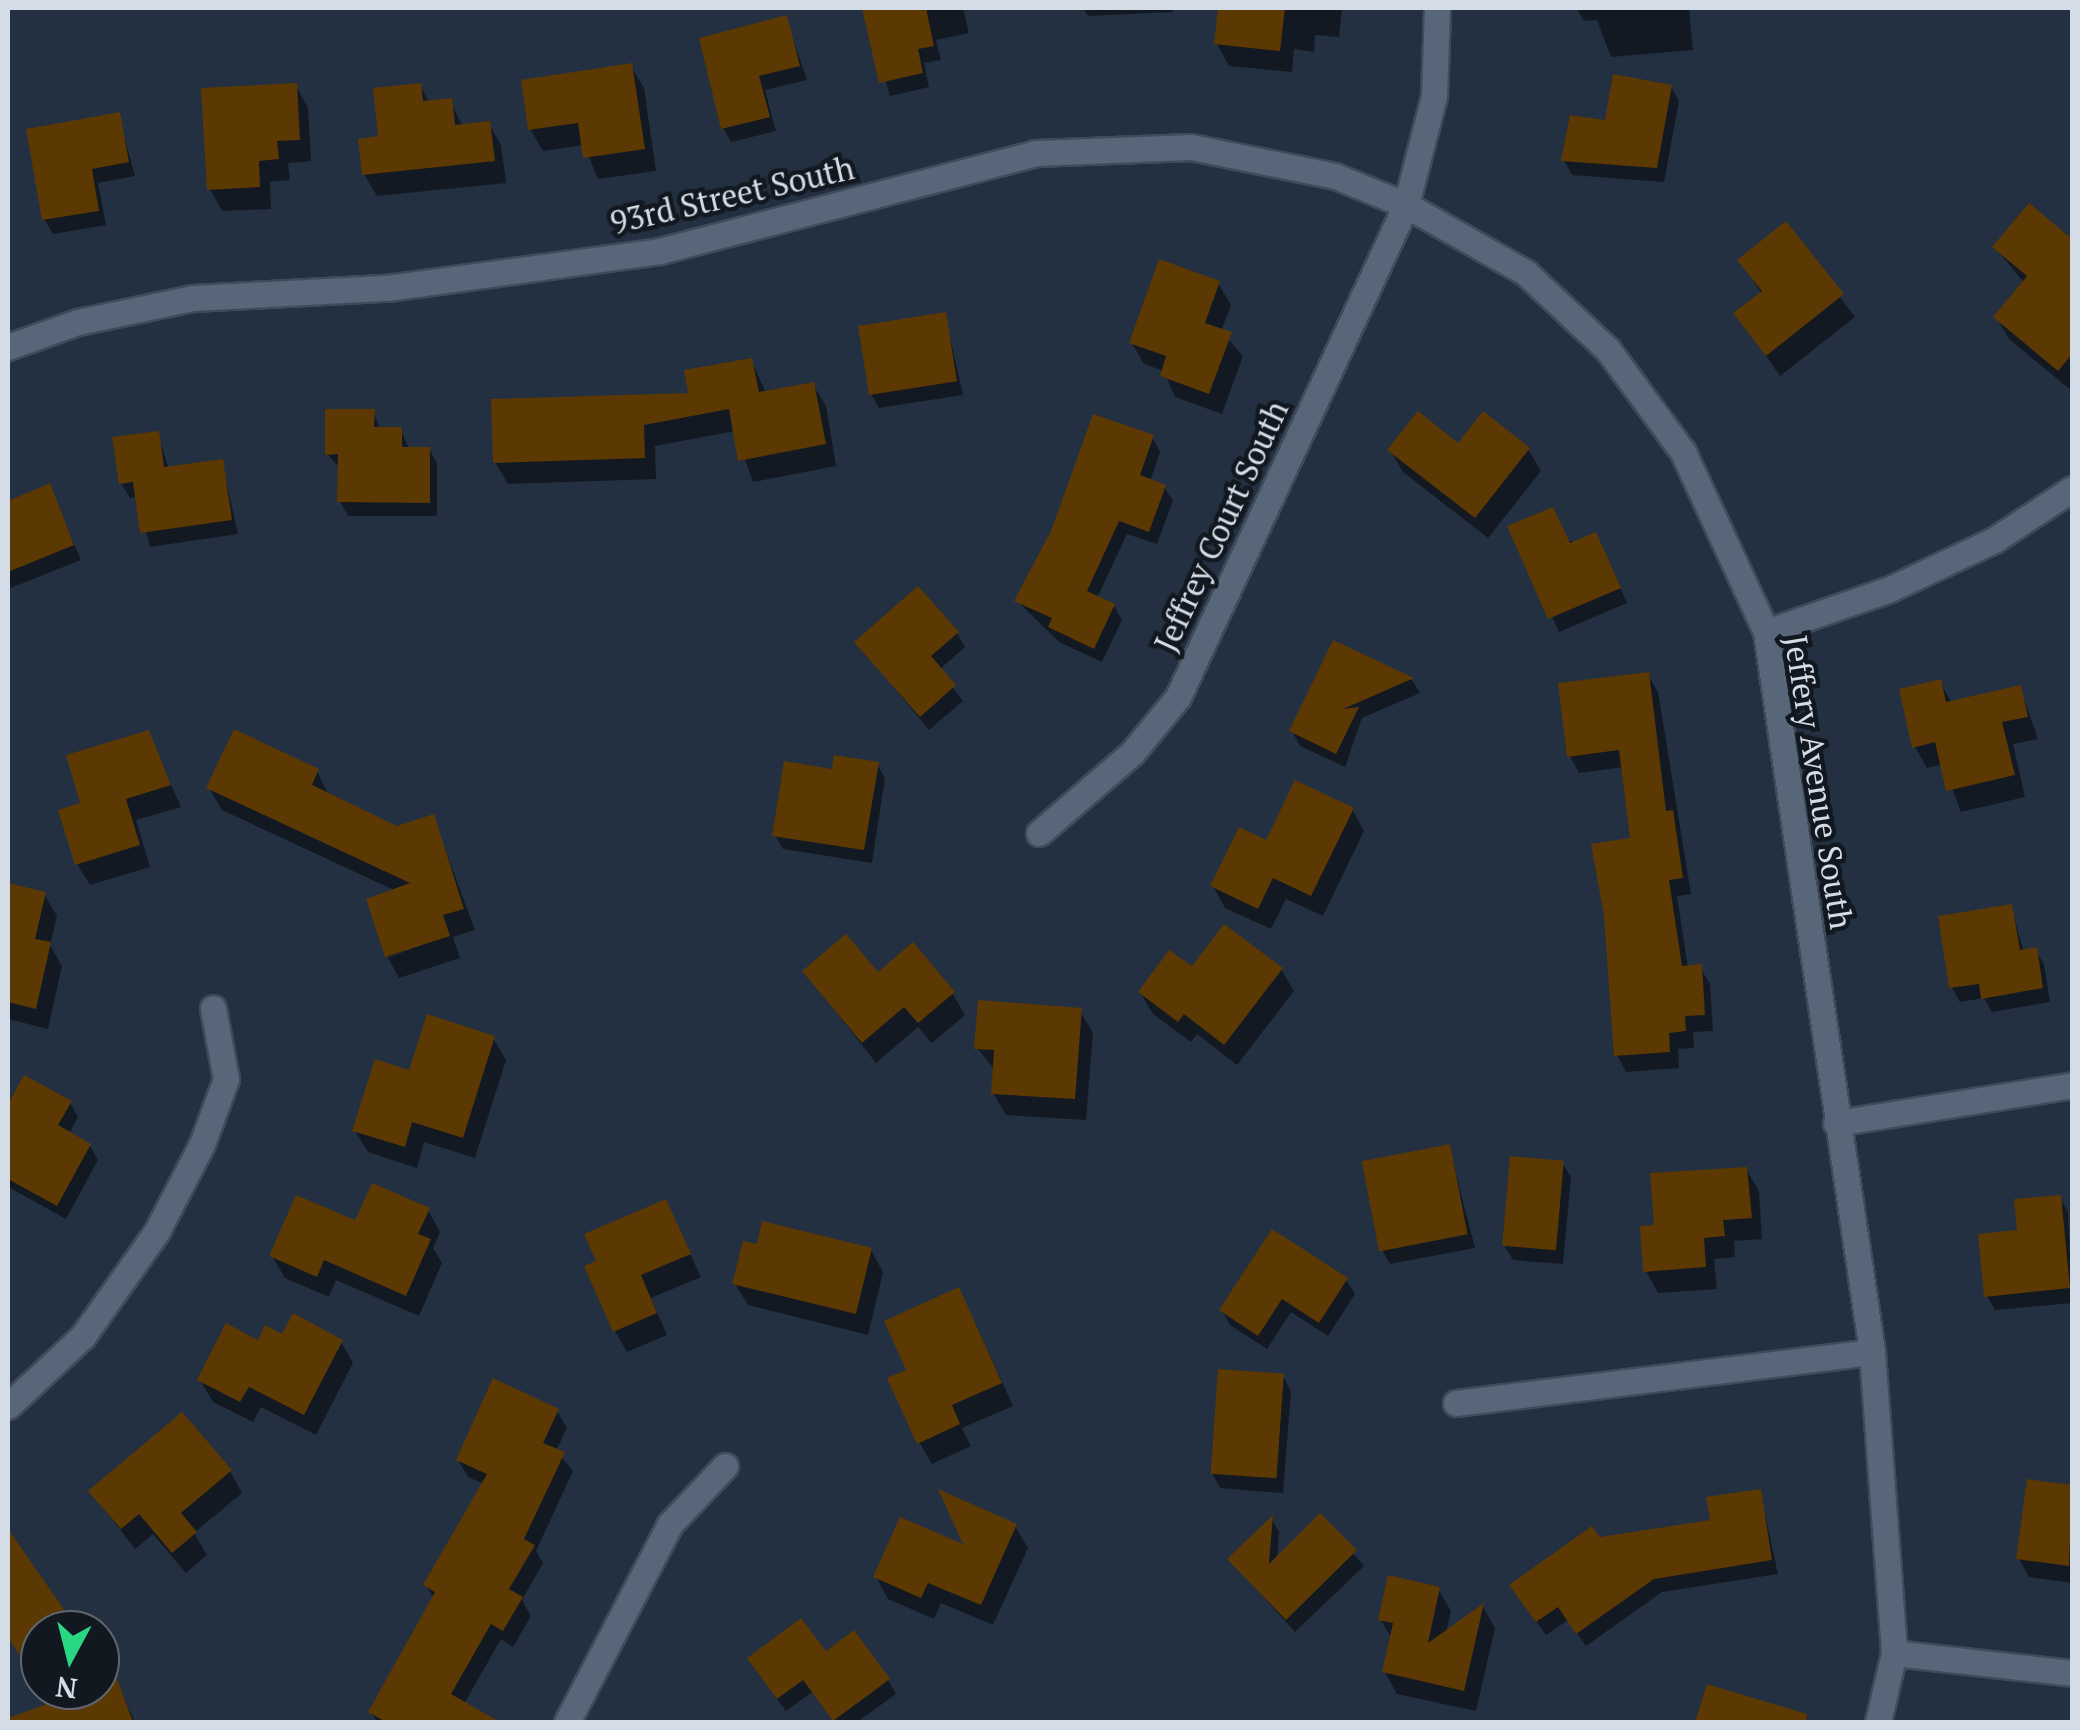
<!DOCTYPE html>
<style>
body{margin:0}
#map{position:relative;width:2080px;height:1730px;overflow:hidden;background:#233041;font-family:"PT Serif",serif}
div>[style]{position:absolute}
.shadow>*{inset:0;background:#0007}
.building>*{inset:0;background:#5c3802;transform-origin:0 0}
.roads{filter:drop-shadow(2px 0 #404b59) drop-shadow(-2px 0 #404b59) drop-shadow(0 2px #404b59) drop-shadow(0 -2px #404b59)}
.minor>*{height:25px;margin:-12.5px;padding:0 12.5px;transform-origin:12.5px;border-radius:12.5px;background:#576679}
span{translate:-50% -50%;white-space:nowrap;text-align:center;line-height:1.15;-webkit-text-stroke:9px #12181f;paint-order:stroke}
.street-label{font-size:32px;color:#d3dce7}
.frame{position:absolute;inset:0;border:10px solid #d3dce7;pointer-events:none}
.north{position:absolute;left:20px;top:1610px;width:100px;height:100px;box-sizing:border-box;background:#12181f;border:2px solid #5f666f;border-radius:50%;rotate:187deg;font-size:28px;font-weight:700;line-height:40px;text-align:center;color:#d3dce7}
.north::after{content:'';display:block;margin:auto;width:35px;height:45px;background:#2ad884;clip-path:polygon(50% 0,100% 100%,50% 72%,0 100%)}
</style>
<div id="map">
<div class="shadow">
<i style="clip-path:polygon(865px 8px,963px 8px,969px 33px,936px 40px,941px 60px,924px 63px,929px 87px,890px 96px)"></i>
<i style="clip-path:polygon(1083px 8px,1172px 8px,1173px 12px,1088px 16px)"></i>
<i style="clip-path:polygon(1220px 8px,1342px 8px,1339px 37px,1315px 35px,1314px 52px,1294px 49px,1292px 72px,1229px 66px,1217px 44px)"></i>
<i style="clip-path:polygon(1576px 8px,1689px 8px,1693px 50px,1611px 57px,1597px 20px,1584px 21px)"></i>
<i style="clip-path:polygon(786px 18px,807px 80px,765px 90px,776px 131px,731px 142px,723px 128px)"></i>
<i style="clip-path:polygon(631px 66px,644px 88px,656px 171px,598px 179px,584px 145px,543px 151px,530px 129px)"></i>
<i style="clip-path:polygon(296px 86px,308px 108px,311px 161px,288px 163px,290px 180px,270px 182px,271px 209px,222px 211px,210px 189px)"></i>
<i style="clip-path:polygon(420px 86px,430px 103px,450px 101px,463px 127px,489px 124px,501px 145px,506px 183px,377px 196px,364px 174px)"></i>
<i style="clip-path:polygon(1671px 87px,1679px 101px,1664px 182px,1572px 175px,1564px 160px,1607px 123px)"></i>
<i style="clip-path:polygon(118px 114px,135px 176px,98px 183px,106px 225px,53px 234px,44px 219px)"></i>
<i style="clip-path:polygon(2029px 206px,2072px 242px,2072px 391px,2009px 339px,1996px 317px,2024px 283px,1995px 247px)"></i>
<i style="clip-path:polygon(1786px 225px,1855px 317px,1780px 376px,1737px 314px,1762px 294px,1740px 260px)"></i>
<i style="clip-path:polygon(1218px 283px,1231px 305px,1221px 331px,1243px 356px,1222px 414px,1175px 397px,1164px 371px,1144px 364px,1131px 342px)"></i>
<i style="clip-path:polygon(945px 315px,963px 395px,879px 408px,871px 394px)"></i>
<i style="clip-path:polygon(751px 360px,766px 393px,813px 385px,826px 406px,836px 466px,753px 482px,735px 431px,655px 446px,656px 479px,508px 484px,495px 462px,691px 395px)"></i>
<i style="clip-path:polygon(373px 412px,381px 430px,401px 430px,409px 449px,429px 449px,437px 463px,437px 516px,348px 516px,340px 501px,340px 468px,327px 454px)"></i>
<i style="clip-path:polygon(157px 433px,169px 469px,222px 462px,238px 534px,150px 547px,137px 497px,130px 498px,121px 483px)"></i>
<i style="clip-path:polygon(1152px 437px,1160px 452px,1150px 482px,1164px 487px,1173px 501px,1157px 544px,1127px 534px,1097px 598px,1114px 606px,1122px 620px,1102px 662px,1059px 642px,1017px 601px,1054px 532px)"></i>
<i style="clip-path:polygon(1459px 446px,1528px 449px,1541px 471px,1488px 538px,1403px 472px,1390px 450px)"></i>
<i style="clip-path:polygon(49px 487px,81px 560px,8px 589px,8px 503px)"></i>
<i style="clip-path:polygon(1511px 527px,1603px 549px,1627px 603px,1559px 632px)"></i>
<i style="clip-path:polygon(957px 633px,965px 647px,939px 670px,963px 701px,929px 730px,857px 642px)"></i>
<i style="clip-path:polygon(1334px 643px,1412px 680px,1420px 693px,1362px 718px,1345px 767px,1300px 746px,1292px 731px)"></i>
<i style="clip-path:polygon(1648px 675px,1658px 692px,1691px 894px,1677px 896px,1688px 968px,1700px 967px,1710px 984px,1713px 1031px,1693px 1032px,1694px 1048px,1678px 1049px,1679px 1068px,1626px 1072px,1617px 1055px,1633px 840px,1624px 767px,1579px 773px,1570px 756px)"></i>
<i style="clip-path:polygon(1940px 682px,1952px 703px,2020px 688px,2038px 739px,2013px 744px,2025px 797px,1961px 812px,1943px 764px,1927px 768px,1915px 747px)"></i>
<i style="clip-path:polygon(148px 733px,181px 807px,136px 820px,150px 867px,90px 885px,77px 864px,83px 805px)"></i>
<i style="clip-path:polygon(877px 764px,885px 778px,872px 863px,783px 849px,775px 835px)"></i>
<i style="clip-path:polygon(317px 771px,329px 796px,397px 828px,433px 817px,475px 930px,453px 937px,460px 958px,399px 978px,388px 958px,461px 929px,388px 957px,369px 901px,396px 891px,222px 810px,209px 788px)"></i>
<i style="clip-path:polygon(1352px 809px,1364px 831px,1323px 916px,1286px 899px,1271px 929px,1225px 908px,1213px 886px,1267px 843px)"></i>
<i style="clip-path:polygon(8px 885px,44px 894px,57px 916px,50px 945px,62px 966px,48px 1029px,8px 1019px)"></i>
<i style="clip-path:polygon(2011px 907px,2024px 952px,2035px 950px,2044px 964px,2050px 1002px,1992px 1012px,1984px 998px,1960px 1002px,1952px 988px)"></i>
<i style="clip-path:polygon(1281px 969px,1294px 991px,1237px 1065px,1197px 1034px,1191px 1042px,1153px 1014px,1140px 992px,1193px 970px)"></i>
<i style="clip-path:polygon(805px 972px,877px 975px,953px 994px,965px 1015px,932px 1043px,918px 1027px,876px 1063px)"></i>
<i style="clip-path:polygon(1080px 1011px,1093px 1033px,1086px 1120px,1006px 1115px,993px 1093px,995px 1070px,977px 1048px)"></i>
<i style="clip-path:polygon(493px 1038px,506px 1060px,475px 1158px,424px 1142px,417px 1168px,368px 1152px,355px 1131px,411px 1073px)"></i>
<i style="clip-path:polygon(25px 1078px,70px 1103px,78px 1117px,69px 1134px,90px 1146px,98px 1160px,66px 1219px,8px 1187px,8px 1109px)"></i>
<i style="clip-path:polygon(1449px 1147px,1475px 1248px,1390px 1264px,1382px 1250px)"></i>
<i style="clip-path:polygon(1562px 1163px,1571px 1177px,1563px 1264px,1513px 1260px,1504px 1245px)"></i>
<i style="clip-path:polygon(1746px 1169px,1759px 1191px,1762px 1239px,1734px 1241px,1735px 1257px,1714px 1259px,1717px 1289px,1658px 1293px,1646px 1271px,1657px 1228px)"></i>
<i style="clip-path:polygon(2060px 1198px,2068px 1212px,2072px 1303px,1995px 1310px,1987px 1296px,2019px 1233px)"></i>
<i style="clip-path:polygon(665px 1202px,701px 1277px,651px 1298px,667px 1335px,627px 1352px,615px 1331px,599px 1262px)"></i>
<i style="clip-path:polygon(428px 1210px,440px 1232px,433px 1248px,442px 1263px,419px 1316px,336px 1280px,329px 1297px,285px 1278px,272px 1256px,357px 1224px)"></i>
<i style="clip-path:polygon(871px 1250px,883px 1272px,868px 1335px,748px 1305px,735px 1284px)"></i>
<i style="clip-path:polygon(1346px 1280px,1355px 1294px,1328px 1336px,1291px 1312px,1267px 1349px,1230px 1325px,1222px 1310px)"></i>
<i style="clip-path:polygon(970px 1312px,1013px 1406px,962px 1428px,971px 1446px,932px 1464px,919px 1442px,909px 1371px)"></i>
<i style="clip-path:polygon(283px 1338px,341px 1342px,353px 1363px,316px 1435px,261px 1407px,253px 1422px,213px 1402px,200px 1380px,259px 1343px)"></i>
<i style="clip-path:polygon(1283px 1376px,1291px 1391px,1283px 1493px,1220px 1488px,1212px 1473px)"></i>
<i style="clip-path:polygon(557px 1411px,567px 1428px,556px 1451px,573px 1471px,536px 1551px,543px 1563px,522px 1600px,531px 1616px,513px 1647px,501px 1639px,464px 1704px,474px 1722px,377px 1722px,371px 1712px,434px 1599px,426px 1585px,484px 1484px,468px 1477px,458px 1460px)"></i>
<i style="clip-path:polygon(230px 1471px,242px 1493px,194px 1533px,207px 1555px,186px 1573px,153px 1534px,135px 1549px,91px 1492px)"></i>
<i style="clip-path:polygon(2029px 1482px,2072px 1488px,2072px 1583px,2029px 1577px,2019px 1559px)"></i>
<i style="clip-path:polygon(1760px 1491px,1778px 1574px,1662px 1592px,1586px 1646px,1568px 1620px,1546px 1635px,1521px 1600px,1713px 1522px)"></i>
<i style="clip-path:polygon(1320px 1516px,1364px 1566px,1295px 1632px,1230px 1560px,1272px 1519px,1279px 1532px,1277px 1559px)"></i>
<i style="clip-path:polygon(1015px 1526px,1028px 1548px,993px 1625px,941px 1603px,934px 1619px,888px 1599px,876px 1577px,968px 1549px)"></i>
<i style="clip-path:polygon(20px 1550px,75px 1630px,40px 1630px,36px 1678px,8px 1637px,8px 1559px)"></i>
<i style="clip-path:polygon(1438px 1589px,1451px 1611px,1446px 1633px,1483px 1607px,1495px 1628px,1476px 1711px,1397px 1694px,1385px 1672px,1392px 1639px,1380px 1619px)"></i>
<i style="clip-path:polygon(825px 1654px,888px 1680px,896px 1694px,857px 1722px,834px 1722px,812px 1692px,786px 1711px,758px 1673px)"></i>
<i style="clip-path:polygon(116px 1682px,135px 1722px,22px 1722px,20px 1716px)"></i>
</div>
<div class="building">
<i style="clip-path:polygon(862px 8px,926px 8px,934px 46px,918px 49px,923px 73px,879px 83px)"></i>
<i style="clip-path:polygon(1218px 8px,1285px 8px,1280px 51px,1214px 44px)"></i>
<i style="clip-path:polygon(787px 15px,800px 66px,759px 76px,770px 117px,721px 129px,699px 38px)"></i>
<i style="clip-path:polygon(632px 63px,645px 149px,583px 158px,578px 123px,528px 130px,521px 80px)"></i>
<i style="clip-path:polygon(1613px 74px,1672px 85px,1657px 168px,1561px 161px,1570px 115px,1605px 120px)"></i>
<i style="clip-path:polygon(297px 83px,300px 140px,277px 141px,279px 159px,259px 161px,260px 187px,207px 190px,201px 88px)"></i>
<i style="clip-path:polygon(421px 83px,423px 101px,452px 98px,455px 125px,490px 121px,495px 161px,362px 175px,358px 139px,378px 136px,373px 88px)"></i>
<i style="clip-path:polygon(120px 112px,129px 162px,92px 169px,99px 211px,42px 220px,26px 129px)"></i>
<i style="clip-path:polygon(2029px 203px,2072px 239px,2072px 354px,2058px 371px,1993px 317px,2027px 276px,1992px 247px)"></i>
<i style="clip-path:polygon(1786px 221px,1844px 294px,1766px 356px,1733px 313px,1762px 291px,1737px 260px)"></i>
<i style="clip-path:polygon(1159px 259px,1220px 281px,1205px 323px,1232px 332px,1209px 394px,1160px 376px,1166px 356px,1129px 343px)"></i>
<i style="left:946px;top:312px;width:70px;height:89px;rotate:81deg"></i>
<i style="clip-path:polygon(752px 358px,759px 392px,814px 382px,826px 444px,738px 461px,729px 409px,644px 425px,645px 458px,493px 463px,491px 399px,688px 393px,684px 370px)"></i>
<i style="clip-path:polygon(325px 409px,375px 409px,374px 427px,402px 427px,402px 447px,430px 447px,430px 503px,337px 502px,338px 454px,325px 455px)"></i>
<i style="clip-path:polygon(1418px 411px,1458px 443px,1483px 411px,1530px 448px,1475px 518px,1387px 450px)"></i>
<i style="clip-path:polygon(1093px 414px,1154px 435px,1140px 475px,1166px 485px,1149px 532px,1119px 521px,1087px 591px,1115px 604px,1094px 649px,1048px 627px,1052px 618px,1014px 601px,1051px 531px)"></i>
<i style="clip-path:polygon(159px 431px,164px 467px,223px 459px,232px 520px,140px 533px,133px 482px,119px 484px,112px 437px)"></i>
<i style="clip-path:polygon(50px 483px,74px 545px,8px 572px,8px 501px)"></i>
<i style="clip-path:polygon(1553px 507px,1570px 543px,1596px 532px,1621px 588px,1548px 619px,1507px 526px)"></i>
<i style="clip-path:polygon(918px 586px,959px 632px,931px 656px,956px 685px,920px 717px,854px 642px)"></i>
<i style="clip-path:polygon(1333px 640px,1414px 678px,1343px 709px,1359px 707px,1336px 754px,1289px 731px)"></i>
<i style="clip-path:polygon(1649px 672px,1666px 811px,1673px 810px,1683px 878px,1669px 880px,1682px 966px,1702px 964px,1705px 1015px,1685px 1016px,1686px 1031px,1669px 1033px,1670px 1052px,1614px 1056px,1604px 916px,1591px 844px,1630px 838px,1619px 750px,1567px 757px,1558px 683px)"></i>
<i style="clip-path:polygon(1941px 679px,1946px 702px,2021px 685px,2028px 717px,2002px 722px,2015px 775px,1946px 791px,1935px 742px,1912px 748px,1899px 689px)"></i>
<i style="clip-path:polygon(234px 729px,319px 769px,312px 785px,397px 826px,434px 814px,464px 909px,443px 915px,450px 936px,385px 957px,366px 899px,410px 883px,206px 788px)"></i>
<i style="clip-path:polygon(149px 730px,171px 785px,126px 799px,140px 845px,75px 865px,58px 810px,80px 803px,66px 755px)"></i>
<i style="clip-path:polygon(834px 755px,879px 762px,864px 850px,772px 836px,784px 761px,832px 769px)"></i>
<i style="clip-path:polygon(1295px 780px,1354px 808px,1311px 896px,1273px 878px,1258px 909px,1210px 886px,1239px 827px,1266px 840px)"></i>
<i style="clip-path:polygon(8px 883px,46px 892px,35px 939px,51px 942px,36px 1009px,8px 1002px)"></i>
<i style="clip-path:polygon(2012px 904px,2020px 950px,2037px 947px,2043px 988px,1981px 999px,1979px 984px,1949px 988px,1938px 916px)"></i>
<i style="clip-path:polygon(1224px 924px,1283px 968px,1224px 1045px,1184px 1014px,1178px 1022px,1138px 992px,1169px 950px,1192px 966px)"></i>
<i style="clip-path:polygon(846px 934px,878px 972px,913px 942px,955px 992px,918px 1023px,904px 1007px,862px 1043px,802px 971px)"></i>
<i style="clip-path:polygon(978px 1000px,1082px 1008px,1075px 1099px,991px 1094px,994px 1050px,974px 1049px)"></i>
<i style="clip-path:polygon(427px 1014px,495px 1036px,463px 1138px,412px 1122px,405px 1147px,352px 1131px,375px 1059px,409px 1070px)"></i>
<i style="clip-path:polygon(24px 1075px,72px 1101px,58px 1125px,91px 1144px,57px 1206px,8px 1179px,8px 1104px)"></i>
<i style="left:1450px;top:1144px;width:92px;height:90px;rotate:79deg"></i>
<i style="left:1510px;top:1156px;width:54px;height:90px;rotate:5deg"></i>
<i style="clip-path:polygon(1747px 1167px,1752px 1218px,1723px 1220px,1725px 1236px,1704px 1238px,1706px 1267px,1643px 1272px,1640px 1226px,1654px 1225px,1650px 1173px)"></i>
<i style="clip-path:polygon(372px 1183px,430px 1208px,418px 1234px,431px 1239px,406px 1296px,324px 1260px,317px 1277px,269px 1256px,296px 1195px,355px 1220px)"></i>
<i style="clip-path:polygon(2061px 1195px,2070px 1288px,1984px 1297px,1978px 1234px,2017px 1230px,2014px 1199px)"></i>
<i style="clip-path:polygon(666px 1199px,691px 1254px,641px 1275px,657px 1313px,613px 1332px,584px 1266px,596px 1261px,584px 1234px)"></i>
<i style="clip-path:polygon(762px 1221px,872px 1248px,856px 1314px,732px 1284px,743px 1241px,757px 1244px)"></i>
<i style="clip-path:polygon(1272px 1229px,1348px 1278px,1319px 1323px,1282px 1299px,1258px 1336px,1219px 1310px)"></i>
<i style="clip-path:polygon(959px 1287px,1002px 1383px,952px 1405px,960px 1424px,917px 1444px,887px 1378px,906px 1370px,884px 1321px)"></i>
<i style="clip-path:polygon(293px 1313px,343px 1340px,304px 1415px,249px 1387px,240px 1402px,197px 1380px,226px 1323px,258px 1340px,265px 1325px,282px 1334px)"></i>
<i style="left:1218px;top:1369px;width:66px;height:105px;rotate:4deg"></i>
<i style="clip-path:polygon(493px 1378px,559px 1409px,543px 1443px,565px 1452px,524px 1539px,535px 1545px,509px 1589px,523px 1597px,503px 1631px,491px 1624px,451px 1694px,500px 1722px,386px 1722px,368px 1712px,435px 1592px,423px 1585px,487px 1474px,456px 1460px)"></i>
<i style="clip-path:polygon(182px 1412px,232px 1470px,181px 1513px,197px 1532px,172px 1553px,139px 1514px,121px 1529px,88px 1491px)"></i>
<i style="clip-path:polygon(2027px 1479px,2072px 1485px,2069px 1566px,2016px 1559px)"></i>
<i style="clip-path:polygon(938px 1489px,1017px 1524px,981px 1605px,928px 1583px,921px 1598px,873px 1577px,900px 1517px,963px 1544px)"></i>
<i style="clip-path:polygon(1761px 1489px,1772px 1560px,1654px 1579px,1576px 1634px,1558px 1607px,1536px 1622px,1509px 1585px,1592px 1526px,1600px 1537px,1710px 1520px,1706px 1497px)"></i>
<i style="clip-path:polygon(1320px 1513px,1357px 1550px,1286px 1620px,1227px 1559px,1273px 1515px,1269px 1564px)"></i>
<i style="clip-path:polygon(8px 1529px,72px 1621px,60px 1630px,40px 1630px,40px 1644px,22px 1658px,8px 1638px)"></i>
<i style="clip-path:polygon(1388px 1575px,1440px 1587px,1428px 1643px,1484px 1603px,1464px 1691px,1382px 1672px,1393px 1623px,1378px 1620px)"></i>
<i style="clip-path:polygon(801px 1618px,826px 1651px,854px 1630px,890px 1679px,833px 1721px,803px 1680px,777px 1699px,747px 1658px)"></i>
<i style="clip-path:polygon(117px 1679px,133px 1722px,9px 1722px,8px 1718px)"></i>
<i style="clip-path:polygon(1707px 1684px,1807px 1714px,1806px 1722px,1695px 1722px)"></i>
</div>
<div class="roads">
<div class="minor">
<i style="left:8px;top:347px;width:74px;rotate:-19.7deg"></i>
<i style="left:78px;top:322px;width:117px;rotate:-11.8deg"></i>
<i style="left:193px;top:298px;width:194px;rotate:-3deg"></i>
<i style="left:387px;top:288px;width:275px;rotate:-7.7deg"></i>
<i style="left:660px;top:251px;width:388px;rotate:-14.6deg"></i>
<i style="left:1035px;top:153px;width:156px;rotate:-2.2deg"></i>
<i style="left:1191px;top:147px;width:147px;rotate:11.4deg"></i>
<i style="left:1335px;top:176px;width:77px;rotate:22.2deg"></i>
<i style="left:1406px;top:205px;width:138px;rotate:29.5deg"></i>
<i style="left:1526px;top:273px;width:112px;rotate:43.2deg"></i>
<i style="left:1608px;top:350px;width:127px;rotate:53.7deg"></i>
<i style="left:1683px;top:452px;width:198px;rotate:65.2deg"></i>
<i style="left:1766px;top:632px;width:728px;rotate:81.62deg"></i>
<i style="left:1872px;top:1352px;width:302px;rotate:85.8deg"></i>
<i style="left:1894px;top:1653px;width:71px;rotate:103.1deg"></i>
<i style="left:1766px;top:632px;width:131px;rotate:-19.1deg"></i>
<i style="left:1890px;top:589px;width:115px;rotate:-25.2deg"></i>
<i style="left:1994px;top:540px;width:93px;rotate:-33.2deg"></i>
<i style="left:1039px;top:833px;width:123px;rotate:-40.7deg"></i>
<i style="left:1132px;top:753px;width:72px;rotate:-50.6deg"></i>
<i style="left:1178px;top:697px;width:542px;rotate:-65.14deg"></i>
<i style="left:1406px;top:205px;width:113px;rotate:-75.6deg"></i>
<i style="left:1434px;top:96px;width:88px;rotate:-88deg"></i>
<i style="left:1836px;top:1123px;width:239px;rotate:-9.1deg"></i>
<i style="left:1456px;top:1403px;width:419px;rotate:-7deg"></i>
<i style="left:8px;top:1406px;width:103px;rotate:-43deg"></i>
<i style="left:83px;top:1336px;width:128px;rotate:-54.8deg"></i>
<i style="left:157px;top:1231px;width:98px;rotate:-62.7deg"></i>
<i style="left:202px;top:1144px;width:69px;rotate:-69.7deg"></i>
<i style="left:226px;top:1079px;width:72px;rotate:-100.4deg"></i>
<i style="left:1894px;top:1653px;width:179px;rotate:6.4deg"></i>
<i style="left:567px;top:1722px;width:223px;rotate:-62.5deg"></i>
<i style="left:670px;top:1524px;width:80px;rotate:-46.5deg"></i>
</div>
</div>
<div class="street-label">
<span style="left:732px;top:195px;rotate:-13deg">93rd Street South</span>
<span style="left:1221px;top:526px;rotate:-65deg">Jeffrey Court South</span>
<span style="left:1819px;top:782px;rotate:81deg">Jeffery Avenue South</span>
</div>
<div class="frame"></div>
<div class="north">N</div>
</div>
